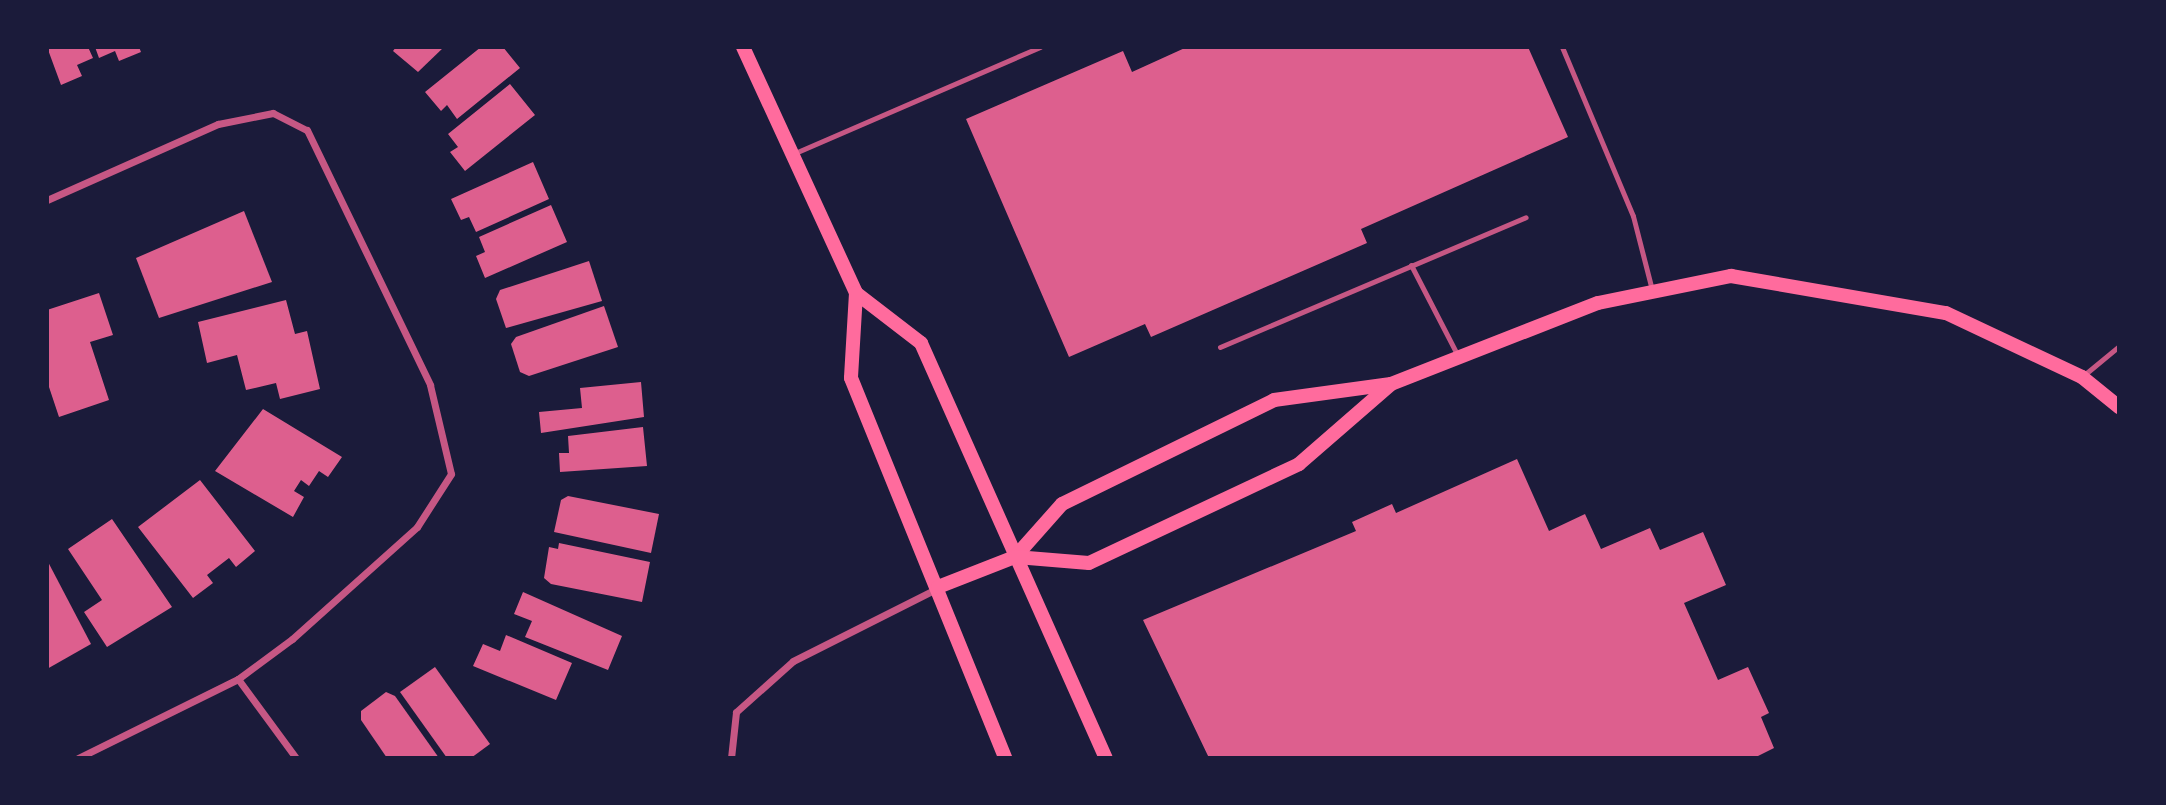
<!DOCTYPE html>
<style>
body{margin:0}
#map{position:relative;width:2166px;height:805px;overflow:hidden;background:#1b1b3a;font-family:"Open Sans",sans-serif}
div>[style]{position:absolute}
.building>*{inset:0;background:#dd5f8e}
.service>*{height:5px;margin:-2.5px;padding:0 2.5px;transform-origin:2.5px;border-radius:2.5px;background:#c65784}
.minor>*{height:7px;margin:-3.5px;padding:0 3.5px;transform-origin:3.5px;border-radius:3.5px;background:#c65784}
.secondary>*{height:14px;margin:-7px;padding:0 7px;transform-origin:7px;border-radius:7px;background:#ff6b9d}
span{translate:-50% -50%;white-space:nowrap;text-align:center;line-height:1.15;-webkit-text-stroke:7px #1b1b3a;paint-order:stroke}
.frame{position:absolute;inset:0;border:49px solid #1b1b3a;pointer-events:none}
</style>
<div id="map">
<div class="building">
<i style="clip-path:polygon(47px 47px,88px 47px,93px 58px,77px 65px,82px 76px,61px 85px)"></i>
<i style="clip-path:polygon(95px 47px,139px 47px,141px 52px,119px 61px,115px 51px,99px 58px)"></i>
<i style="clip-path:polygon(396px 47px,444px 47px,418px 72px,393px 51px)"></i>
<i style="clip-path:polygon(481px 47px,503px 47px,520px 68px,457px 119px,447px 105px,441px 111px,425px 92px)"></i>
<i style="clip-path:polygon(1187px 47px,1528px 47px,1568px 137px,1361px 229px,1367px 243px,1151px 337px,1145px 324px,1069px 357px,966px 119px,1123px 51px,1132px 72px)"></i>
<i style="clip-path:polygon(510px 84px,535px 115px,465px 171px,450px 152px,458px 147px,448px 134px)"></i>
<i style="clip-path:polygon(533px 162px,549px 199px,476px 232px,469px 217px,461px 220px,451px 199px)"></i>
<i style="clip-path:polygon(551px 205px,567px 242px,485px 278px,476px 256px,485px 252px,479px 237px)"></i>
<i style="clip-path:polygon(244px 211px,272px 282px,159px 318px,136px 258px)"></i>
<i style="clip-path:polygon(589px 261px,602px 301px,506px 328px,496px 299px,500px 290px)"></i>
<i style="clip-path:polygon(99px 293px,113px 335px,90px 342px,109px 400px,59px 417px,47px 381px,47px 310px)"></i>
<i style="clip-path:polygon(286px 300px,295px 334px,307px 331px,320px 389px,280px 399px,276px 383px,246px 390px,237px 355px,207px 363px,198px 322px)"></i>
<i style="clip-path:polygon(604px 306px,618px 347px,529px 376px,520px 372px,511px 344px,516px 337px)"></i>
<i style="clip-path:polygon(641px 382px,644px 417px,541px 433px,539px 412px,582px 408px,580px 388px)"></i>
<i style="clip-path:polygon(263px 409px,342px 457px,328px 477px,319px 471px,309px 486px,301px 480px,294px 491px,304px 497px,293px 517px,215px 471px)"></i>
<i style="clip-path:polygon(643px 427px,647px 466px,560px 472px,559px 453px,569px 453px,568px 436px)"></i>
<i style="clip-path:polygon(1517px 459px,1549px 531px,1585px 514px,1601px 549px,1650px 528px,1660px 550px,1703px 532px,1726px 585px,1684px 603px,1718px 680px,1748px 667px,1769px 713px,1761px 717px,1774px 748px,1754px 758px,1209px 758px,1143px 620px,1356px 531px,1352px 522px,1392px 504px,1396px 513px)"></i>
<i style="clip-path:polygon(200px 480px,255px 551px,236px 567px,229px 558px,207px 575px,213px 583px,193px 598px,138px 527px)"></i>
<i style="clip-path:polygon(568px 496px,659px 514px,651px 553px,554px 532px,561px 500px)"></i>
<i style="clip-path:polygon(112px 519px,172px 607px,107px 647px,84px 612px,102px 600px,68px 549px)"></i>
<i style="clip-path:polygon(559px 543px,650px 562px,642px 602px,551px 584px,544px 578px,549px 547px,558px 549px)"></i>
<i style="clip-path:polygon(47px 560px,91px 644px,47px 669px)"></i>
<i style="clip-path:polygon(523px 592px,622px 636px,608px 670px,525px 637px,532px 621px,514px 614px)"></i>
<i style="clip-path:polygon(506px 635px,572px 663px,556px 700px,473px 666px,483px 644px,500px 651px)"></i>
<i style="clip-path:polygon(435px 667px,490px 744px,471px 758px,447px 758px,400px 692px)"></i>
<i style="clip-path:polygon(386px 692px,395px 696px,439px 758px,387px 758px,361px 720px,361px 711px)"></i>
</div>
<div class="service">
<i style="left:1562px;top:47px;width:183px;rotate:67.2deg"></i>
<i style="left:1633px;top:216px;width:76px;rotate:75.6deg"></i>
<i style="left:795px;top:153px;width:267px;rotate:-23.4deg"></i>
<i style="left:1411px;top:265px;width:102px;rotate:62.7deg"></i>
<i style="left:1220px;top:347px;width:332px;rotate:-23deg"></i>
<i style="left:2084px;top:375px;width:45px;rotate:-39.6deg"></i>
</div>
<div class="minor">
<i style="left:47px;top:200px;width:187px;rotate:-24deg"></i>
<i style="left:218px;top:124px;width:56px;rotate:-11.3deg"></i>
<i style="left:273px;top:113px;width:38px;rotate:27deg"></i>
<i style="left:307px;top:130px;width:283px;rotate:64.2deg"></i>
<i style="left:430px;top:385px;width:91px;rotate:76.7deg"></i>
<i style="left:451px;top:474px;width:63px;rotate:122.7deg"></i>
<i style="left:417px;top:527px;width:168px;rotate:138.1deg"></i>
<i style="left:292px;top:639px;width:67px;rotate:143.5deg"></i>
<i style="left:238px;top:679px;width:178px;rotate:153.7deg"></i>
<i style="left:238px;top:679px;width:98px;rotate:53.7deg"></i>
<i style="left:731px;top:758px;width:46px;rotate:-83.8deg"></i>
<i style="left:736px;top:712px;width:76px;rotate:-41.8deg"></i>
<i style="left:793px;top:661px;width:162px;rotate:-26.7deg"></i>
</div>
<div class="secondary">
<i style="left:743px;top:47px;width:271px;rotate:65.3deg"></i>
<i style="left:856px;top:293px;width:82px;rotate:37.6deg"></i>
<i style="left:921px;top:343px;width:454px;rotate:66deg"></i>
<i style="left:856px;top:293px;width:85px;rotate:93.4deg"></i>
<i style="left:851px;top:378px;width:410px;rotate:67.9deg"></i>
<i style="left:1015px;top:557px;width:71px;rotate:-48.4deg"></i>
<i style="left:1062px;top:504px;width:236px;rotate:-26.1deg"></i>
<i style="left:1274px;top:400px;width:118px;rotate:-7.8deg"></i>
<i style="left:1391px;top:384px;width:222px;rotate:-21.4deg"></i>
<i style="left:1598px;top:303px;width:136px;rotate:-11.5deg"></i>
<i style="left:1731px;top:276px;width:218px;rotate:9.8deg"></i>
<i style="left:1946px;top:313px;width:150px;rotate:25.2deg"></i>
<i style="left:2082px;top:377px;width:48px;rotate:39deg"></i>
<i style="left:938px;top:587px;width:83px;rotate:-21.3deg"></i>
<i style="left:1015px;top:557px;width:74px;rotate:4.6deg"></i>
<i style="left:1089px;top:563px;width:232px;rotate:-25.2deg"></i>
<i style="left:1299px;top:464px;width:121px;rotate:-41deg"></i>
</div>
<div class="frame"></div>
</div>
